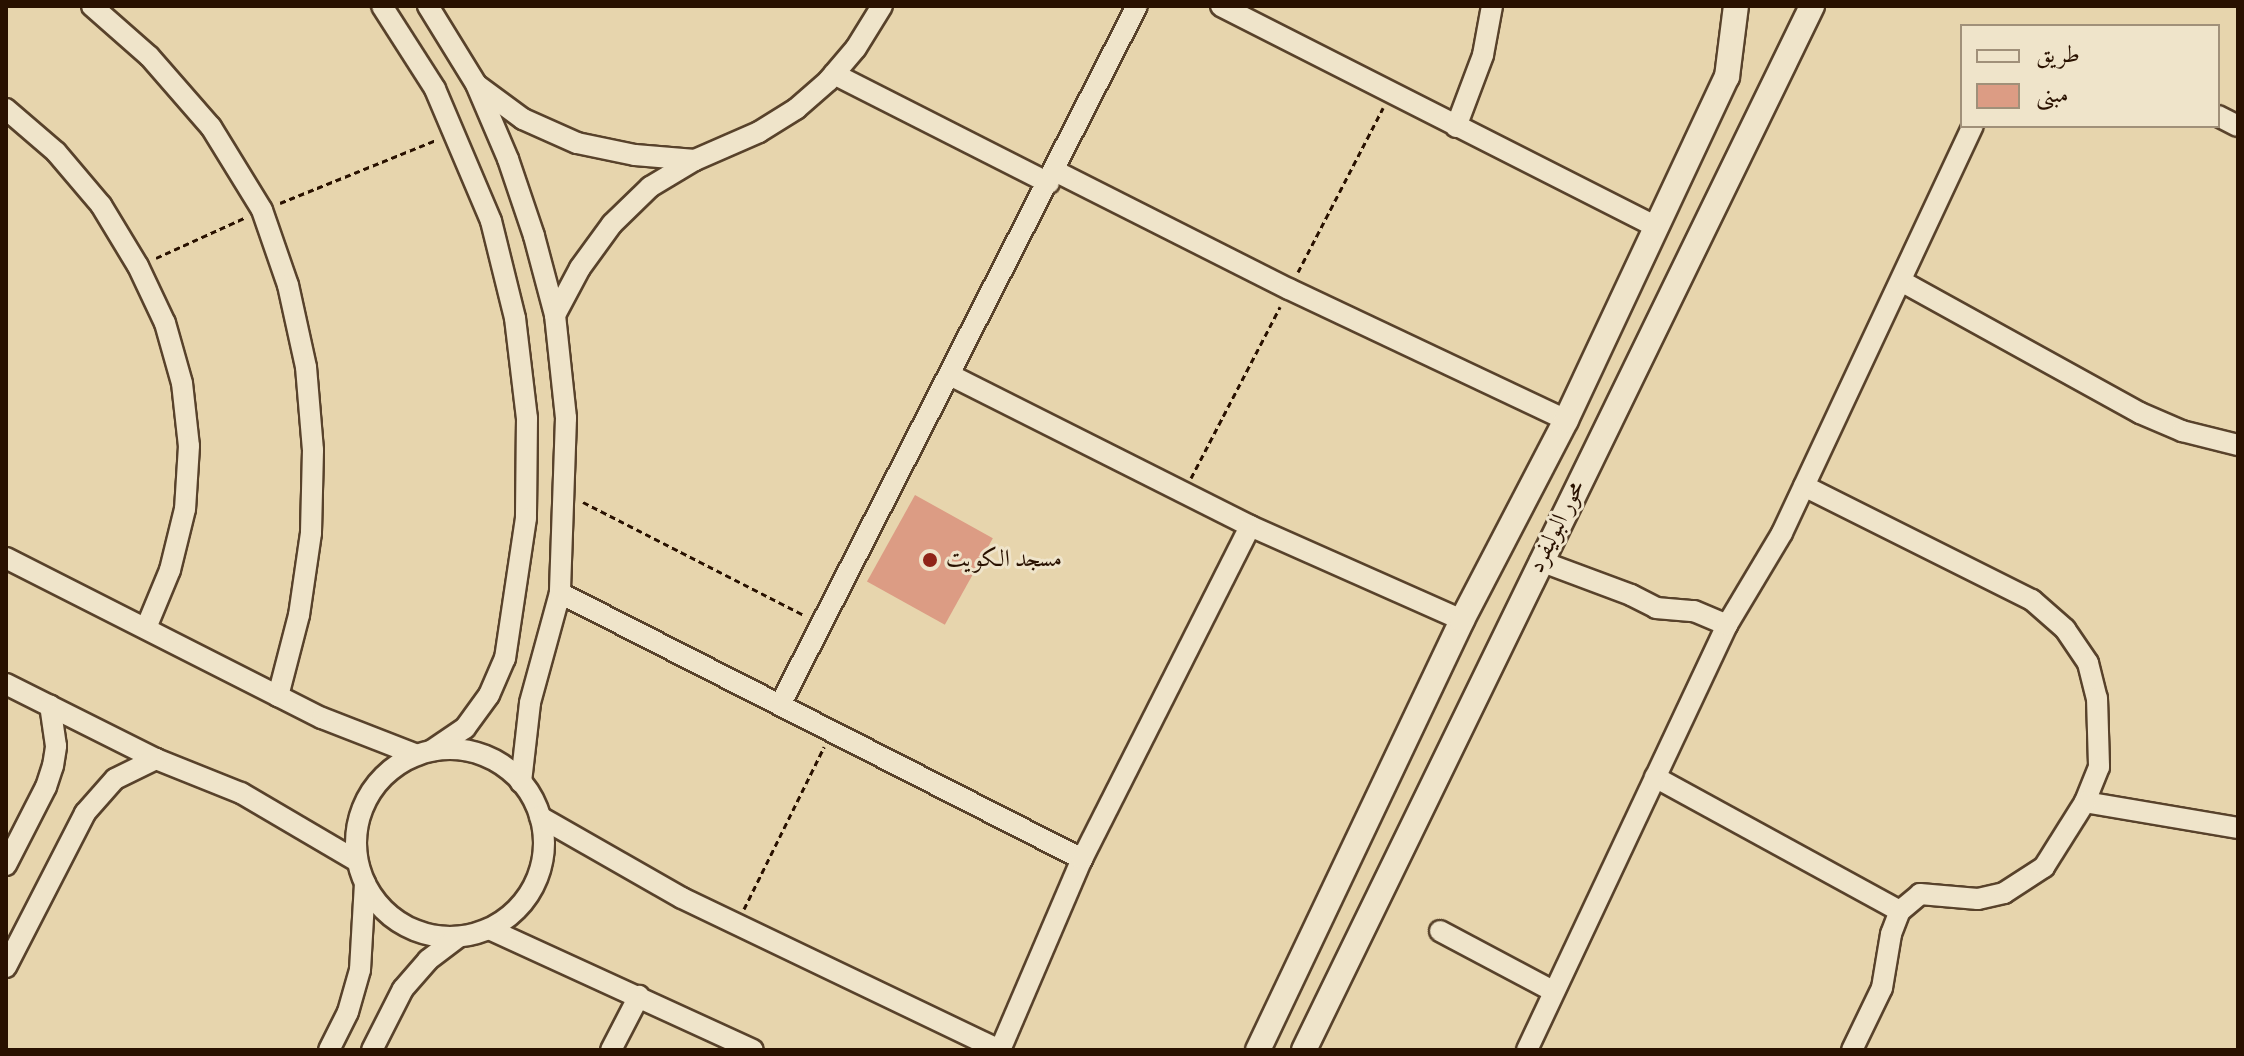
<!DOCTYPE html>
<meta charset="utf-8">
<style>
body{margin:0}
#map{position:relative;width:2244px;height:1056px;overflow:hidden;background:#e7d5ad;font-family:"IM FELL English",Amiri,serif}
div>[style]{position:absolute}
.building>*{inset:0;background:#dc9c84;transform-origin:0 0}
.path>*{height:3px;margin-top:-1.5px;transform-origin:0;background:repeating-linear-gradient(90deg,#291100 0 6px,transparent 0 10px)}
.roads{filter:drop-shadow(2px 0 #58422b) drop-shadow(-2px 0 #58422b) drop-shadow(0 2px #58422b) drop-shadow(0 -2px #58422b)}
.minor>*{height:20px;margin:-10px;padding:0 10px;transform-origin:10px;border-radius:10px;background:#efe4ca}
.minor>.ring{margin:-10px;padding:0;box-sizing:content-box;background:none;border:20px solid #efe4ca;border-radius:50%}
.tertiary>*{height:24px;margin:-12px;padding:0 12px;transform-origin:12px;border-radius:12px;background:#efe4ca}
.dots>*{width:22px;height:22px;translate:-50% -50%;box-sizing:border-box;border:4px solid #efe4ca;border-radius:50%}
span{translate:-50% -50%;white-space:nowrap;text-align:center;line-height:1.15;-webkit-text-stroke:6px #efe4ca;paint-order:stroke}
.street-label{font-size:24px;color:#291100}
.poi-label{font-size:24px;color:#291100}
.left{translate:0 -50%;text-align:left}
.frame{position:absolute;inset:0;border:8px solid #291100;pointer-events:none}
.legend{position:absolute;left:1960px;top:24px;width:260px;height:104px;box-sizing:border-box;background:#efe4ca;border:2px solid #a09079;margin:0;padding:10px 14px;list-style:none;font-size:24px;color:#291100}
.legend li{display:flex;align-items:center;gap:16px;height:40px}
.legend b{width:40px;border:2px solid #a09079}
</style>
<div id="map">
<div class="building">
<i style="left:915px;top:495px;width:89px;height:99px;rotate:29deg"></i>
</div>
<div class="path">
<i style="left:280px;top:203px;width:168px;rotate:-22deg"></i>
<i style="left:156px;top:258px;width:97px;rotate:-24.4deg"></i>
<i style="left:1298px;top:272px;width:185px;rotate:-62.6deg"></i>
<i style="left:1191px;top:478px;width:193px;rotate:-62.5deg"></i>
<i style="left:583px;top:502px;width:248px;rotate:27.1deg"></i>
<i style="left:744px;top:909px;width:181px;rotate:-63.7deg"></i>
</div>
<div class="roads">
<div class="minor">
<i style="left:92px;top:6px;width:76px;rotate:41.3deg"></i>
<i style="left:149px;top:56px;width:94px;rotate:48.9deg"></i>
<i style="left:211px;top:127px;width:97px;rotate:58.4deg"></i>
<i style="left:262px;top:210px;width:79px;rotate:70.9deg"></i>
<i style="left:288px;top:285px;width:84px;rotate:77.6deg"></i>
<i style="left:306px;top:367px;width:83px;rotate:85.2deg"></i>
<i style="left:313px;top:450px;width:83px;rotate:91.4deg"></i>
<i style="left:311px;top:533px;width:83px;rotate:98.3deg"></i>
<i style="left:299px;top:615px;width:84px;rotate:104.5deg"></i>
<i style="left:382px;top:6px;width:98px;rotate:57.4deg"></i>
<i style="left:435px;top:89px;width:143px;rotate:67deg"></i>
<i style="left:491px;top:221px;width:100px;rotate:76.1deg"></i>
<i style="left:515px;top:318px;width:101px;rotate:83.2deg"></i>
<i style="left:527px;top:418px;width:100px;rotate:90.6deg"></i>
<i style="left:526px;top:518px;width:142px;rotate:98.5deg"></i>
<i style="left:505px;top:658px;width:40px;rotate:113.4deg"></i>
<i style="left:489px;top:695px;width:41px;rotate:126deg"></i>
<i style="left:465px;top:728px;width:40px;rotate:146deg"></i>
<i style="left:428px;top:6px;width:92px;rotate:58.4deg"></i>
<i style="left:476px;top:84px;width:82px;rotate:66.9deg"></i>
<i style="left:508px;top:159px;width:81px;rotate:71.3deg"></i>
<i style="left:534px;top:236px;width:82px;rotate:75.1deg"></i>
<i style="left:555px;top:315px;width:104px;rotate:83.9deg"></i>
<i style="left:566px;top:418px;width:175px;rotate:92deg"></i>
<i style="left:560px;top:593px;width:114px;rotate:105.3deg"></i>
<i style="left:530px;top:703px;width:80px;rotate:96.5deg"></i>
<i style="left:1221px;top:6px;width:489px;rotate:26.9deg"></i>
<i style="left:834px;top:74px;width:241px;rotate:26.9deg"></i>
<i style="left:477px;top:85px;width:57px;rotate:36.5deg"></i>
<i style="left:523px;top:119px;width:59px;rotate:24deg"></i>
<i style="left:577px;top:143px;width:59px;rotate:11.7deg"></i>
<i style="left:635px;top:155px;width:60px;rotate:4.8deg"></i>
<i style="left:6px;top:109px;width:66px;rotate:40.7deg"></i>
<i style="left:56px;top:152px;width:70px;rotate:49.7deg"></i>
<i style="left:101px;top:205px;width:71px;rotate:58.8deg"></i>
<i style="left:138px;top:266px;width:63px;rotate:64.7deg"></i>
<i style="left:165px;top:323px;width:62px;rotate:74.2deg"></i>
<i style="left:182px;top:383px;width:63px;rotate:83.7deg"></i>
<i style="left:189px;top:446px;width:63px;rotate:93.6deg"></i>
<i style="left:185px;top:509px;width:63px;rotate:103.8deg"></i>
<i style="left:170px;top:570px;width:63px;rotate:112.5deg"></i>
<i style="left:2218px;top:116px;width:22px;rotate:27deg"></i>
<i style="left:1456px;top:127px;width:77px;rotate:-69.4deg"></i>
<i style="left:1483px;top:55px;width:50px;rotate:-79.6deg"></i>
<i style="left:1055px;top:171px;width:262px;rotate:26.8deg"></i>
<i style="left:1289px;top:289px;width:306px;rotate:25.3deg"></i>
<i style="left:1901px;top:281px;width:273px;rotate:28.9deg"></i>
<i style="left:2140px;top:413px;width:46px;rotate:23.2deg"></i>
<i style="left:2182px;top:431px;width:58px;rotate:14deg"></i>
<i style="left:555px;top:315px;width:53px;rotate:-62deg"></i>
<i style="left:580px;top:268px;width:54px;rotate:-54deg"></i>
<i style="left:612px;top:224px;width:53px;rotate:-44.2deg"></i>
<i style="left:650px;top:187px;width:52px;rotate:-31deg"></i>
<i style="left:695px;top:160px;width:70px;rotate:-23.6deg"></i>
<i style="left:759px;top:132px;width:44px;rotate:-31.9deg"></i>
<i style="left:796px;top:109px;width:43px;rotate:-41.2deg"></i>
<i style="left:828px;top:81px;width:43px;rotate:-49.7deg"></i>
<i style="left:856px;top:48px;width:49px;rotate:-58.2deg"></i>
<i style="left:950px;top:375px;width:336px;rotate:26.7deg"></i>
<i style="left:1250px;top:526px;width:232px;rotate:23.9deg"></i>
<i style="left:1804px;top:486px;width:255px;rotate:26.6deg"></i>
<i style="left:2032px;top:600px;width:44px;rotate:41.3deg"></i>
<i style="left:2065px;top:629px;width:41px;rotate:55.9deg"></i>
<i style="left:2088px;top:663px;width:36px;rotate:76deg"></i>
<i style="left:2097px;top:698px;width:69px;rotate:88.3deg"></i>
<i style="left:2099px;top:767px;width:38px;rotate:112deg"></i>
<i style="left:2085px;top:802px;width:155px;rotate:9.6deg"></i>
<i style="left:6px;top:558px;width:354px;rotate:26.9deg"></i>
<i style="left:322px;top:718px;width:102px;rotate:21.3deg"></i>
<i style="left:1540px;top:561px;width:97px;rotate:20.5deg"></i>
<i style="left:1631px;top:595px;width:28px;rotate:27deg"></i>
<i style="left:1656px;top:608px;width:38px;rotate:5deg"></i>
<i style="left:1694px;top:611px;width:36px;rotate:23deg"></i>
<i style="left:560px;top:593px;width:586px;rotate:27deg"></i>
<i style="left:6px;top:684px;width:168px;rotate:26.6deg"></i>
<i style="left:156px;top:759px;width:92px;rotate:21.8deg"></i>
<i style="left:241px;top:793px;width:134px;rotate:30.4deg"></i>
<i style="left:780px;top:705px;width:785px;rotate:-62.95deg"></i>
<i class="ring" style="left:356px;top:749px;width:168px;height:168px"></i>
<i style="left:1655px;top:777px;width:279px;rotate:28.7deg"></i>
<i style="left:540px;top:817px;width:163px;rotate:29.7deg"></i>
<i style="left:682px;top:898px;width:352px;rotate:25.6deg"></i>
<i style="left:6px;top:865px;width:88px;rotate:-62.9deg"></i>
<i style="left:46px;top:787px;width:22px;rotate:-72deg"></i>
<i style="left:53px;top:766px;width:20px;rotate:-81deg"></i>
<i style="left:56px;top:746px;width:41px;rotate:-98.3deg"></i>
<i style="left:489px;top:929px;width:290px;rotate:24.6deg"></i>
<i style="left:1440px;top:931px;width:128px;rotate:28deg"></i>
<i style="left:6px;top:967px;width:173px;rotate:-62.8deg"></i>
<i style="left:85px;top:813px;width:45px;rotate:-48.6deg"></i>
<i style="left:115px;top:779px;width:46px;rotate:-26deg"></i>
<i style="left:329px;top:1050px;width:42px;rotate:-63.4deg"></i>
<i style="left:348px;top:1012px;width:44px;rotate:-74.1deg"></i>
<i style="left:360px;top:970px;width:87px;rotate:-86.7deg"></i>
<i style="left:372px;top:1050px;width:68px;rotate:-63.1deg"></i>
<i style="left:403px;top:989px;width:38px;rotate:-49deg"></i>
<i style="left:428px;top:960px;width:38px;rotate:-37deg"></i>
<i style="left:611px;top:1050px;width:61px;rotate:-62.6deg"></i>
<i style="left:1000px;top:1050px;width:208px;rotate:-66.8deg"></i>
<i style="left:1082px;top:859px;width:373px;rotate:-63.2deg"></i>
<i style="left:1527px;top:1050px;width:470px;rotate:-64.8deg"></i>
<i style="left:1727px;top:625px;width:107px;rotate:-59.1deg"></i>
<i style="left:1782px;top:533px;width:450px;rotate:-64.9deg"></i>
<i style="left:1852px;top:1050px;width:69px;rotate:-64.2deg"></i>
<i style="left:1882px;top:988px;width:55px;rotate:-80.5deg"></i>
<i style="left:1891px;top:934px;width:25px;rotate:-69deg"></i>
<i style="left:1900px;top:911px;width:26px;rotate:-40deg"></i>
<i style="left:1920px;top:894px;width:58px;rotate:4.9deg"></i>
<i style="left:1978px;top:899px;width:27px;rotate:-13deg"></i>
<i style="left:2004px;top:893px;width:48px;rotate:-33deg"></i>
<i style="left:2044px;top:867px;width:77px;rotate:-57.8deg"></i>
</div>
<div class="tertiary">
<i style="left:1258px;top:1050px;width:476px;rotate:-64.6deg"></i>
<i style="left:1462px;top:620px;width:225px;rotate:-62.5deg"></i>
<i style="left:1566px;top:420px;width:379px;rotate:-64.9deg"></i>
<i style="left:1727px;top:77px;width:72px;rotate:-82.8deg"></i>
<i style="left:1304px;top:1050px;width:1161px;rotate:-64.05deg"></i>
</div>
</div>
<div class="dots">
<i style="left:930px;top:560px;background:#8f2418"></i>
</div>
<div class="street-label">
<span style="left:1557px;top:527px;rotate:-64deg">محور البوليفرد</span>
</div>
<div class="poi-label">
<span class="left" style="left:946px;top:560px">مسجد الكويت</span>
</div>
<div class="frame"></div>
<ul class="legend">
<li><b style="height:10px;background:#efe4ca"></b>طريق</li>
<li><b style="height:22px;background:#dc9c84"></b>مبنى</li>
</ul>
</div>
